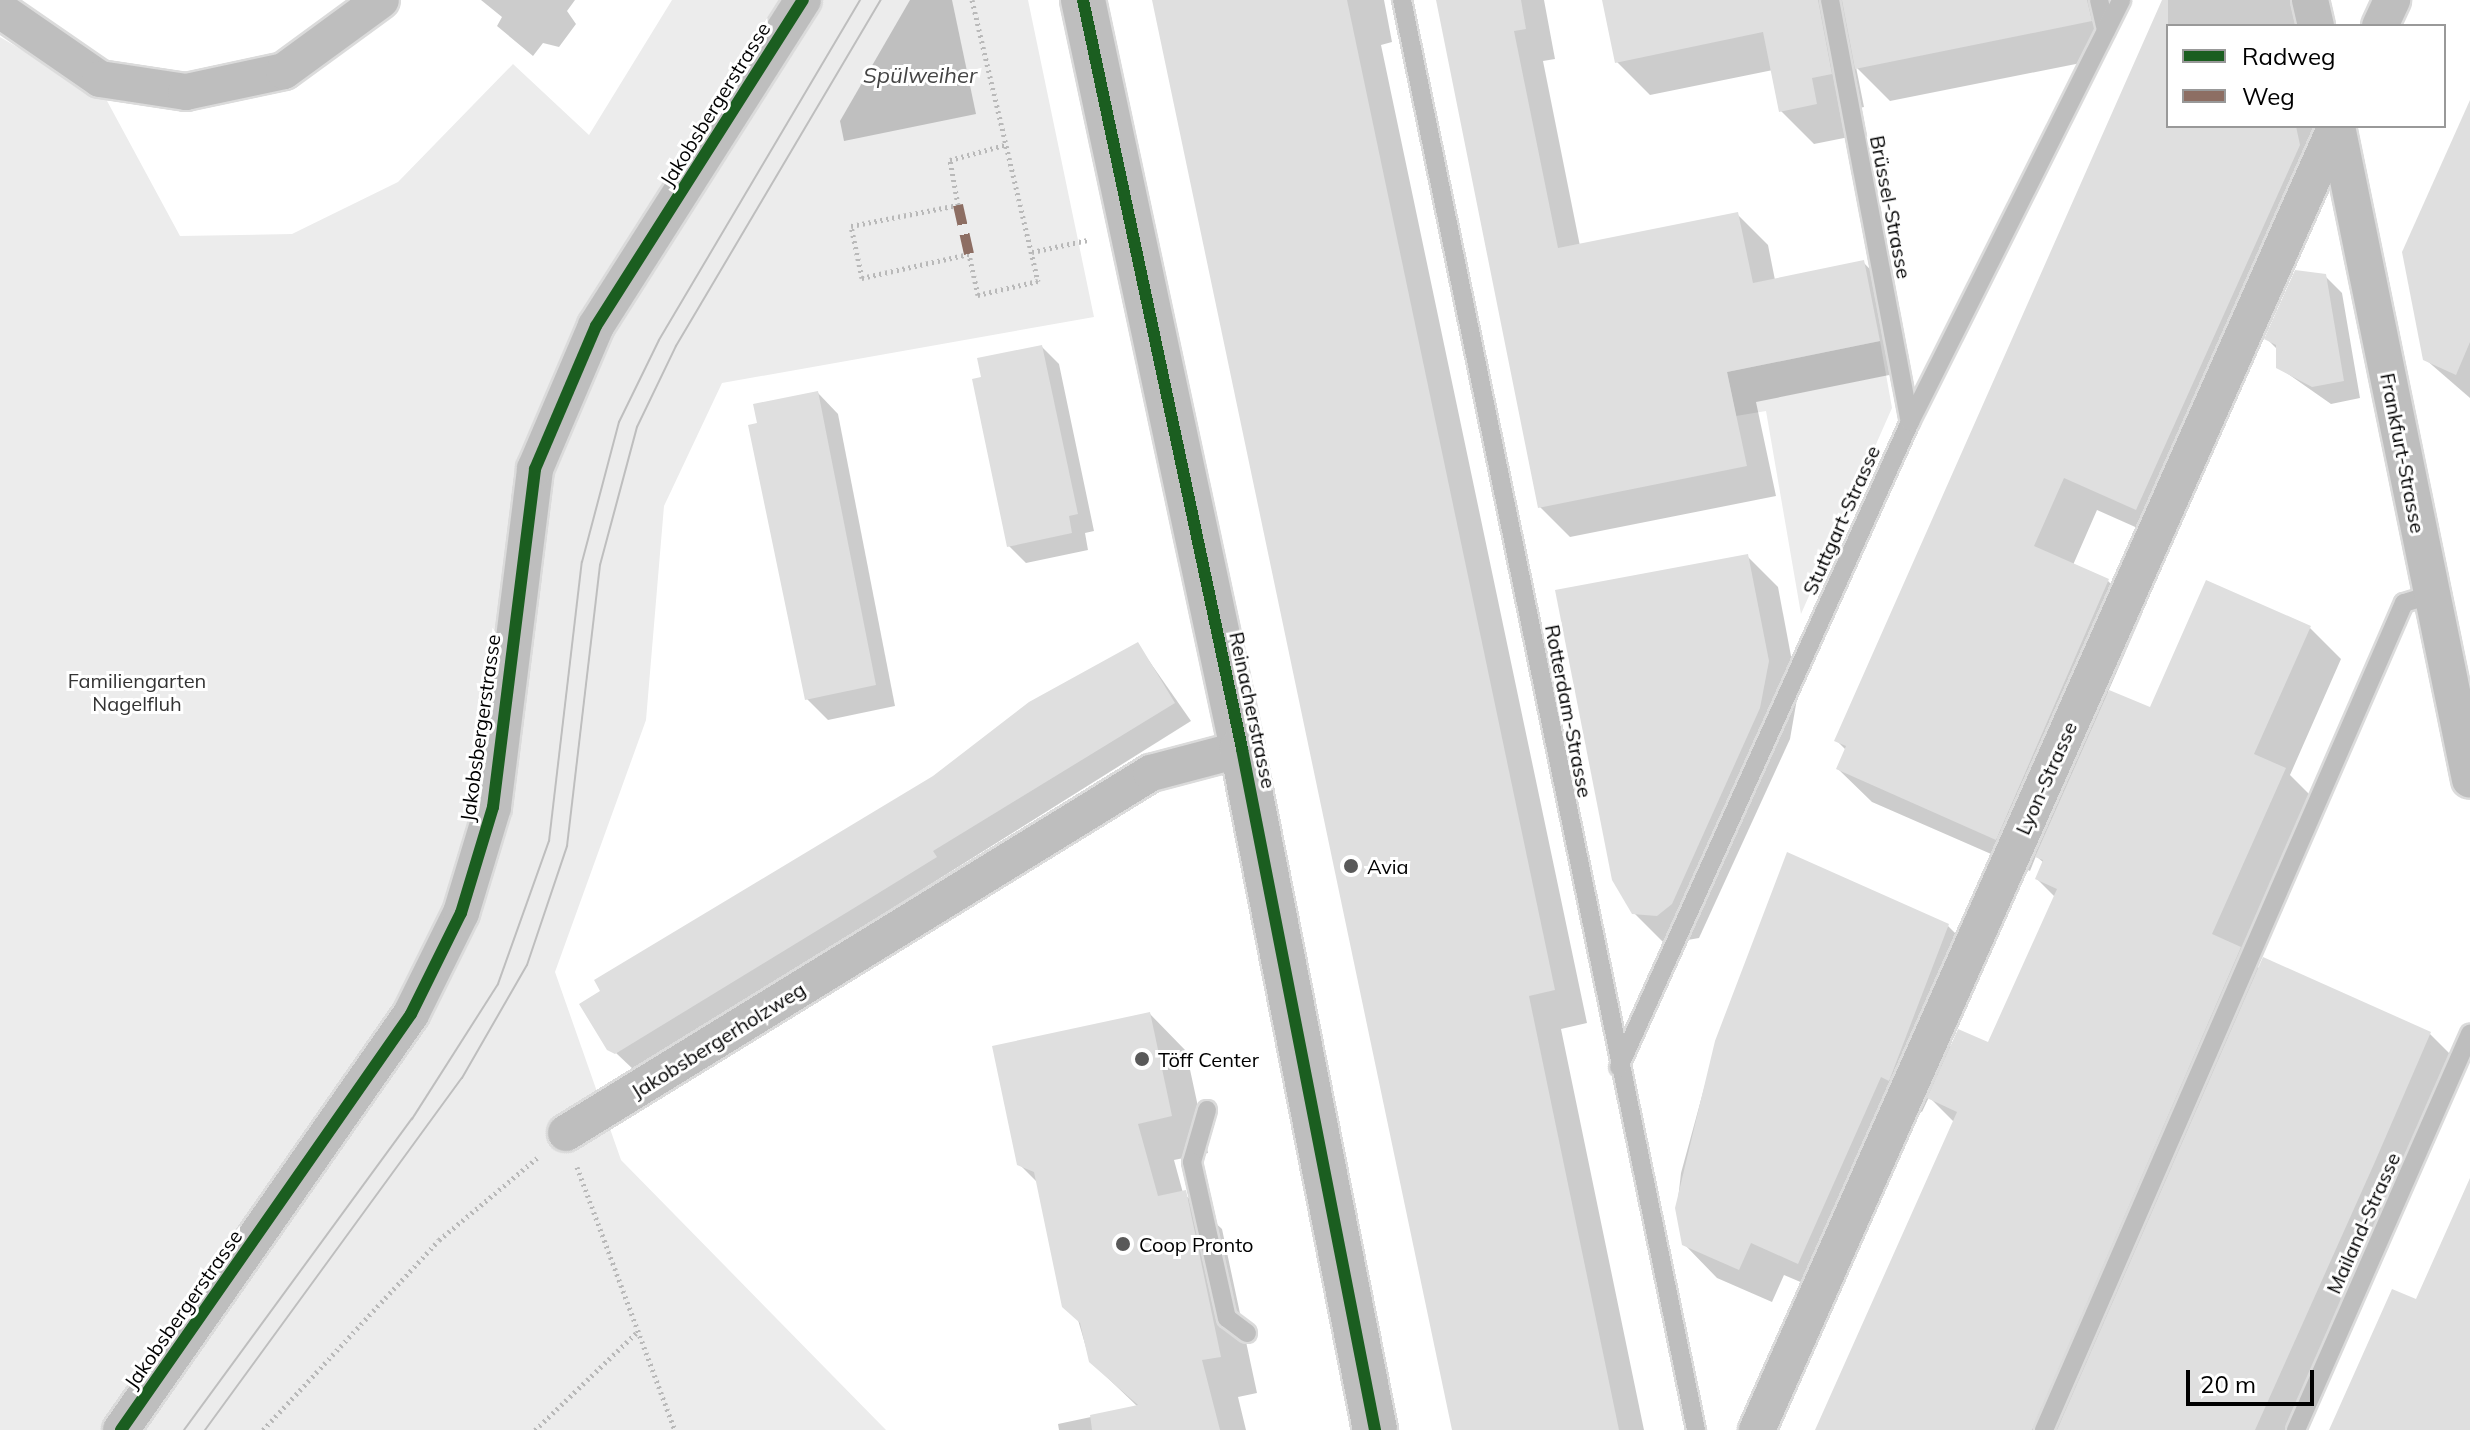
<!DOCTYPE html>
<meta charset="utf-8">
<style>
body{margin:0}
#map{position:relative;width:2470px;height:1430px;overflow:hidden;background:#fff;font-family:Mulish,sans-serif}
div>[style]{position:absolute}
.green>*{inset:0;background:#ececec}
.water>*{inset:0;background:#bfbfbf}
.shadow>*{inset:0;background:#0003}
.building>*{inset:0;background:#dfdfdf}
.path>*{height:5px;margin-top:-2.5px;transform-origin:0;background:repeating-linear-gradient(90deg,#b9b9b9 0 2px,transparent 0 6px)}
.roads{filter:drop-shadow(2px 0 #dbdbdb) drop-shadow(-2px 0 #dbdbdb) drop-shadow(0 2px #dbdbdb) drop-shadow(0 -2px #dbdbdb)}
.lane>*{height:18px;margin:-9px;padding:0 9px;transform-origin:9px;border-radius:9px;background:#bebebe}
.street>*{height:36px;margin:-18px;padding:0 18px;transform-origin:18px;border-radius:18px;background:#bebebe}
.primary>*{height:44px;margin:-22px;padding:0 22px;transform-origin:22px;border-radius:22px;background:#bebebe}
.tram>*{height:2px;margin:-1px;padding:0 1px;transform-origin:1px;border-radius:1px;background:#bebebe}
.quiet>*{height:10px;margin-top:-5px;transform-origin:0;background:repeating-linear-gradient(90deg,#8d6e63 0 20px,transparent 0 30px)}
.cycleway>*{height:12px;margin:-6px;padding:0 6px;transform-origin:6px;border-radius:6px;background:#1b5e20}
.dots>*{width:22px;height:22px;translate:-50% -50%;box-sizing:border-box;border:4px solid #fff;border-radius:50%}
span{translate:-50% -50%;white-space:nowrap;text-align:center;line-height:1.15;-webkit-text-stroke:6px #fff;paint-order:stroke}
.street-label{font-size:20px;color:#000}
.park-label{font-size:20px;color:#333}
.poi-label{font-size:20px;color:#000}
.left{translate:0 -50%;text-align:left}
.water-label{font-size:22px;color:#444;font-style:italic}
.legend{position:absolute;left:2166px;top:24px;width:280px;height:104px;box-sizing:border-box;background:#fff;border:2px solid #999;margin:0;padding:10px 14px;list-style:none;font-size:24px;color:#000}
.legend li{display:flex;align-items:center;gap:16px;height:40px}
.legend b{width:40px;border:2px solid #999}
.scale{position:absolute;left:2186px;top:1370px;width:128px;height:36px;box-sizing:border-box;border:4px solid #000;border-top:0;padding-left:10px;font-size:24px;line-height:28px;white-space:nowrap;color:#000;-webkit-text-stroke:6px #fff;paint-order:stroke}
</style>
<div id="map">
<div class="green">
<i style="clip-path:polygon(672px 0,1028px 0,1094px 317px,722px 383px,664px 506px,646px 720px,555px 972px,621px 1160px,886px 1430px,0 1430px,0 37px,106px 99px,180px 236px,292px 234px,398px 182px,513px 64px,589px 135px)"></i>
<i style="clip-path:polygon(1880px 341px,1892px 408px,1801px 614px,1766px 411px,1736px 416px,1727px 372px)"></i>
</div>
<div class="water">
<i style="clip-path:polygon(910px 0,952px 0,976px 114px,844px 141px,840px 121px)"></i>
</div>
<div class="shadow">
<i style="clip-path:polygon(481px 0,575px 0,567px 11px,576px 24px,559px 47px,543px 43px,533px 56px,497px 26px,502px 17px)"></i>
<i style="clip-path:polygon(1156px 0,1384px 0,1392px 42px,1381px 45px,1587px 1023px,1561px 1029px,1644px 1430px,1454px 1430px)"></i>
<i style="clip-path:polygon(1438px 0,1544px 0,1555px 59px,1543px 61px,1580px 246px,1738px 215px,1768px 245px,1775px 280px,1863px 262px,1893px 293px,1909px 371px,1756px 402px,1776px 496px,1570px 537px,1540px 507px)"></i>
<i style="clip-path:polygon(1604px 0,2089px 0,2101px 59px,1890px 101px,1856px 67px,1864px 107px,1844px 111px,1849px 137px,1814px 144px,1781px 111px,1773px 70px,1650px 95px,1617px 62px)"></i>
<i style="clip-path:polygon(2164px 0,2290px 0,2301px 26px,2168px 26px,2168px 126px,2321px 126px,2169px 542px,2097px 510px,2073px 565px,2108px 581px,2142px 614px,2108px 692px,2151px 710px,2310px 628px,2341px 659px,2290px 775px,2316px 801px,2247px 956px,2260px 969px,2429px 1033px,2461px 1065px,2299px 1430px,1818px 1430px,1955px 1123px,1929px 1097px,1922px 1112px,1914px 1109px,1831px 1295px,1784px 1275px,1772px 1302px,1717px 1278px,1684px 1244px,1677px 1208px,1681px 1173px,1717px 1041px,1948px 926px,1981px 959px,1945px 1040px,1952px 1047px,1989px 1044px,2055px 897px,2037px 879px,2044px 863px,2036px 856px,2030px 871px,1872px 802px,1838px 769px,1846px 750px,1836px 740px)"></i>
<i style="clip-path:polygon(2470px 105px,2470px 398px,2425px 359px)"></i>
<i style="clip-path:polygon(2325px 276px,2342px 293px,2360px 398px,2331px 404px,2278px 367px,2278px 350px,2267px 339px)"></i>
<i style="clip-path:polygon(1042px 347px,1059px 364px,1094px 531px,1085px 533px,1088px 550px,1026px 563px,1009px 546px,983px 378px)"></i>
<i style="clip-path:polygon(818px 393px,838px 414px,895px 706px,828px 720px,807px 699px,759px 424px)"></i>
<i style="clip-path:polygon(1747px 556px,1778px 587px,1798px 693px,1790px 739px,1699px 938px,1665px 944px,1634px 913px)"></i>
<i style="clip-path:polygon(1138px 645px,1191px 721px,634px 1070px,616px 1053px,934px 777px)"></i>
<i style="clip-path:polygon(1150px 1014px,1186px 1051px,1208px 1153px,1174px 1160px,1183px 1193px,1222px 1229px,1257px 1393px,1238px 1397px,1246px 1430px,1059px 1430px,1058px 1424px,1138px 1407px,1090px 1361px,1038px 1183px,1019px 1164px)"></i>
</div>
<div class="building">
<i style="clip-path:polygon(1152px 0,1347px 0,1555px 990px,1529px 996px,1619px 1430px,1452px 1430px)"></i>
<i style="clip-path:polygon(1436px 0,1521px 0,1526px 29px,1514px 31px,1558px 248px,1738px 212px,1753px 283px,1864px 260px,1880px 341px,1727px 372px,1747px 466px,1538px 508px)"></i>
<i style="clip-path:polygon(1602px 0,1818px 0,1832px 74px,1812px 78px,1817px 104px,1779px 112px,1763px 32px,1615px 63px)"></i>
<i style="clip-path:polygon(1842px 0,2087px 0,2092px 21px,1855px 69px)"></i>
<i style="clip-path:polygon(2162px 0,2168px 0,2168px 126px,2296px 126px,2300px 145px,2136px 510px,2064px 478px,2034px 546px,2109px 579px,1996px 840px,1836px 769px,1846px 746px,1834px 741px)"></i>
<i style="clip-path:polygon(2470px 100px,2470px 342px,2456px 375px,2423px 360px,2402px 252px)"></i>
<i style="clip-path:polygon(2295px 270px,2326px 274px,2344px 381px,2312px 387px,2276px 368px,2276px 345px,2264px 339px)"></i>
<i style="clip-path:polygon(1042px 345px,1078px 514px,1069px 516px,1072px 533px,1007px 547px,972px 379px,981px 377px,977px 358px)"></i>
<i style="clip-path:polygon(818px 391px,876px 685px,805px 700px,748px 425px,757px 423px,753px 404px)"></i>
<i style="clip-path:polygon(1748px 554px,1769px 661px,1760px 708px,1672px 904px,1657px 916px,1632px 914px,1612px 880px,1555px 590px)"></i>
<i style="clip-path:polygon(2206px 580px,2311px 626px,2254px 754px,2286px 768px,2212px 934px,2241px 947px,2032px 1430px,1815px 1430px,1957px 1112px,1927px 1098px,1958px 1029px,1988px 1042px,2057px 889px,2035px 879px,2043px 860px,2035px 857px,2109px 690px,2150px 707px)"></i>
<i style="clip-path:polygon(1138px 642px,1175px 703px,933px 851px,937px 857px,877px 894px,615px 1054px,607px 1050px,579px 1004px,600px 991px,594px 980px,933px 776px,1029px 702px)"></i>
<i style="clip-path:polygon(1787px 852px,1949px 924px,1889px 1081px,1881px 1077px,1798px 1264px,1751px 1243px,1739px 1270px,1682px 1245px,1675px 1208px,1715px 1041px)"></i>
<i style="clip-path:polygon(2263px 957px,2431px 1032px,2374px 1164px,2255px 1430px,2057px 1430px)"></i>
<i style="clip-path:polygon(1150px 1012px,1172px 1116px,1138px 1124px,1158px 1196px,1186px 1190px,1221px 1357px,1202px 1360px,1220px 1430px,1092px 1430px,1090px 1415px,1138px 1405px,1089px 1362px,1080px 1323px,1062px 1307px,1034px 1172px,1017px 1165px,992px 1046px)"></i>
<i style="clip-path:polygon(2470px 1178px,2470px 1430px,2329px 1430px,2392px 1289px,2416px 1299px)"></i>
</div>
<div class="path">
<i style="left:972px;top:0;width:289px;rotate:76.8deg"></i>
<i style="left:1038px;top:281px;width:62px;rotate:166.9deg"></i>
<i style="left:978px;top:295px;width:42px;rotate:-102.4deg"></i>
<i style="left:969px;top:254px;width:110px;rotate:167.4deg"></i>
<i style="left:862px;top:278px;width:53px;rotate:-101.9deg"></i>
<i style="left:851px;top:226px;width:109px;rotate:-11.1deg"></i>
<i style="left:958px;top:205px;width:46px;rotate:-100.1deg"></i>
<i style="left:950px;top:160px;width:57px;rotate:-15.3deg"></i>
<i style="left:1032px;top:252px;width:57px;rotate:-12.1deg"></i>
<i style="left:577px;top:1167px;width:281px;rotate:69.6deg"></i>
<i style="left:263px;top:1430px;width:259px;rotate:-47.2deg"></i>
<i style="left:439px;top:1240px;width:128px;rotate:-39.9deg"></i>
<i style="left:535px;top:1430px;width:140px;rotate:-43.8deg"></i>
</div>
<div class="roads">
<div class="lane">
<i style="left:1402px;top:0;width:1460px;rotate:78.38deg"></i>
<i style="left:1830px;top:0;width:430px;rotate:79.3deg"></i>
<i style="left:2099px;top:0;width:31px;rotate:77deg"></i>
<i style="left:1619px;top:1067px;width:708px;rotate:-65.72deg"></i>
<i style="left:1910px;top:422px;width:472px;rotate:-63.4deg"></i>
<i style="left:1207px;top:1110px;width:54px;rotate:106.1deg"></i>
<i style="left:1192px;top:1162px;width:160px;rotate:77.4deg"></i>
<i style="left:1227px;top:1318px;width:25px;rotate:37deg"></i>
<i style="left:2044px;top:1430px;width:902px;rotate:-66.48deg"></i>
<i style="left:2404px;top:603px;width:28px;rotate:-17deg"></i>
<i style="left:2296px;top:1430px;width:433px;rotate:-66.3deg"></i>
</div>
<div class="street">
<i style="left:2310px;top:0;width:27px;rotate:77deg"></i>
<i style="left:0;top:10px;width:121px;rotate:34.6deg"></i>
<i style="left:100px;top:79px;width:87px;rotate:8.6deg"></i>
<i style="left:186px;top:92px;width:100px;rotate:-12.1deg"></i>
<i style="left:284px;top:71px;width:120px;rotate:-36.2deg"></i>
<i style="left:2380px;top:26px;width:29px;rotate:-65deg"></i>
<i style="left:2337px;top:126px;width:667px;rotate:78.5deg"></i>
<i style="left:566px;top:1133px;width:687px;rotate:-31.61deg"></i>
<i style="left:1151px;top:773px;width:94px;rotate:-14.8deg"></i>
<i style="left:121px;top:1430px;width:507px;rotate:-55.12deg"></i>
<i style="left:411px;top:1014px;width:113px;rotate:-63.7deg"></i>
<i style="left:461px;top:913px;width:111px;rotate:-73.2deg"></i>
<i style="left:493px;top:807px;width:341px;rotate:-82.9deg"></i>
<i style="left:535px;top:469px;width:155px;rotate:-66.9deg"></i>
<i style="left:596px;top:326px;width:386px;rotate:-57.6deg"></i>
<i style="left:1757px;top:1430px;width:1427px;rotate:-66.06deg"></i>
</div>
<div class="primary">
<i style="left:1083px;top:0;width:766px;rotate:78.01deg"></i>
<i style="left:1242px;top:749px;width:694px;rotate:78.95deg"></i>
</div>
</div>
<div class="tram">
<i style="left:184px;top:1430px;width:386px;rotate:-53.8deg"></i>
<i style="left:412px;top:1119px;width:160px;rotate:-57.5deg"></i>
<i style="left:498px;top:984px;width:152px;rotate:-70.4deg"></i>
<i style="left:549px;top:841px;width:281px;rotate:-83.3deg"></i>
<i style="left:582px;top:562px;width:145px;rotate:-75.2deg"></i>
<i style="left:619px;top:422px;width:91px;rotate:-64deg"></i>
<i style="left:659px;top:340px;width:395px;rotate:-59.4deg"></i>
<i style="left:205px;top:1430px;width:436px;rotate:-53.9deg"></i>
<i style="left:462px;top:1078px;width:130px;rotate:-60.1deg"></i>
<i style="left:527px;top:965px;width:126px;rotate:-71.4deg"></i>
<i style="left:567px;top:846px;width:283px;rotate:-83.3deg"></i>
<i style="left:600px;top:565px;width:143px;rotate:-75deg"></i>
<i style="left:637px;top:427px;width:90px;rotate:-64.3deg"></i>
<i style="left:676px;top:346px;width:402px;rotate:-59.4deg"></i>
</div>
<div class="quiet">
<i style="left:958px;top:205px;width:50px;rotate:77.3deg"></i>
</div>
<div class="cycleway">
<i style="left:1083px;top:0;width:766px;rotate:78.01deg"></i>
<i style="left:1242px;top:749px;width:694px;rotate:78.95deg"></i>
<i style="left:121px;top:1430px;width:507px;rotate:-55.12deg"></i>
<i style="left:411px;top:1014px;width:113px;rotate:-63.7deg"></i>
<i style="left:461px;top:913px;width:111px;rotate:-73.2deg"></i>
<i style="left:493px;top:807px;width:341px;rotate:-82.9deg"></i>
<i style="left:535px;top:469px;width:155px;rotate:-66.9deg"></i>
<i style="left:596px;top:326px;width:386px;rotate:-57.6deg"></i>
</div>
<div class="dots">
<i style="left:1351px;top:866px;background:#595959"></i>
<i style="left:1142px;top:1059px;background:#595959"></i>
<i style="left:1123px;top:1244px;background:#595959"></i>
</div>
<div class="street-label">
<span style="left:715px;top:104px;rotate:-58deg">Jakobsbergerstrasse</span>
<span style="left:1891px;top:207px;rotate:79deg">Brüssel-Strasse</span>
<span style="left:2403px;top:453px;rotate:79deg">Frankfurt-Strasse</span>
<span style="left:1841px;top:520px;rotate:-66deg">Stuttgart-Strasse</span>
<span style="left:1253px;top:710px;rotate:78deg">Reinacherstrasse</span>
<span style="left:1569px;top:711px;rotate:79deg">Rotterdam-Strasse</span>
<span style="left:480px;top:728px;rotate:-82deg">Jakobsbergerstrasse</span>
<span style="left:2046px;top:778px;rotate:-66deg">Lyon-Strasse</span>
<span style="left:718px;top:1040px;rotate:-32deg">Jakobsbergerholzweg</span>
<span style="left:2363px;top:1223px;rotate:-66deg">Mailand-Strasse</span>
<span style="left:183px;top:1309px;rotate:-55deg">Jakobsbergerstrasse</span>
</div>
<div class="park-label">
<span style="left:137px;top:692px">Familiengarten<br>Nagelfluh</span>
</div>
<div class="poi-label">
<span class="left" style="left:1367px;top:866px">Avia</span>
<span class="left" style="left:1158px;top:1059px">Töff Center</span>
<span class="left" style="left:1139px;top:1244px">Coop Pronto</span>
</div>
<div class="water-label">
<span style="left:920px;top:76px">Spülweiher</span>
</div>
<ul class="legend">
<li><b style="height:10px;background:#1b5e20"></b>Radweg</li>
<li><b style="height:10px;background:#8d6e63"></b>Weg</li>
</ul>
<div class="scale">20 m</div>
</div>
